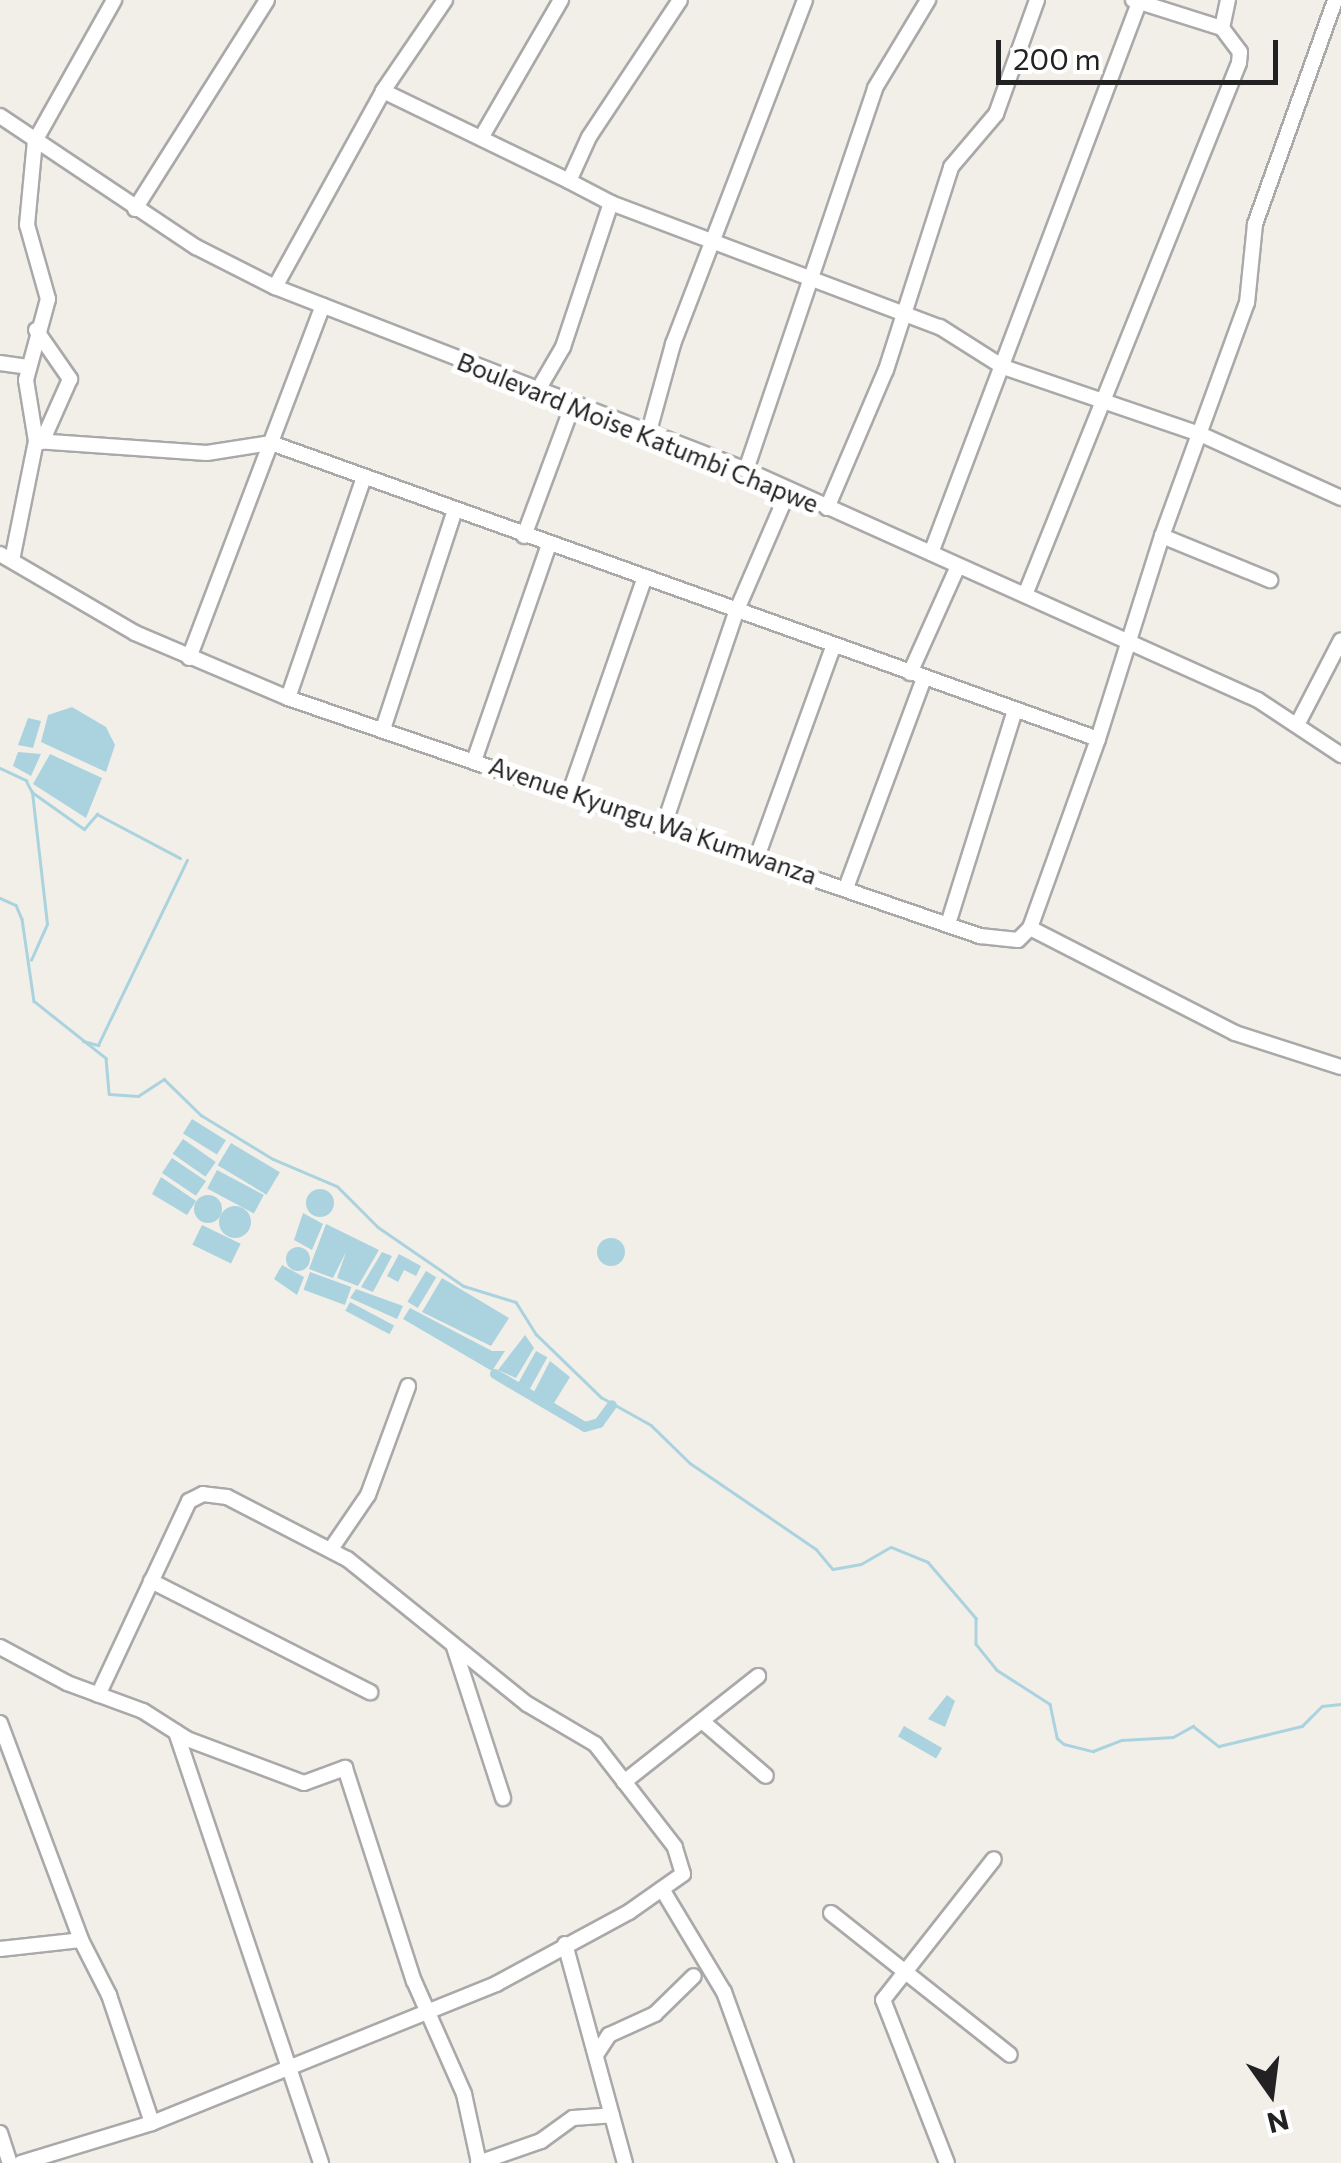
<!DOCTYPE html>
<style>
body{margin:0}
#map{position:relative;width:1341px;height:2163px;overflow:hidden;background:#f2efe9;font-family:Commissioner,sans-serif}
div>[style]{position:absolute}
.water>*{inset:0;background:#aad3df;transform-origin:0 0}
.round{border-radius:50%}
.stream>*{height:2.5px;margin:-1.25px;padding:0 1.25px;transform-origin:1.25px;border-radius:1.25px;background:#aad3df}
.canal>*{height:10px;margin:-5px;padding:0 5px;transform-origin:5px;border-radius:5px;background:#aad3df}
.roads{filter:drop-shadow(2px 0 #a9a9a9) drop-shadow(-2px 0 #a9a9a9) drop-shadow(0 2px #a9a9a9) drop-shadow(0 -2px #a9a9a9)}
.minor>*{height:14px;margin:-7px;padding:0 7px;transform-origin:7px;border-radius:7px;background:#fff}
span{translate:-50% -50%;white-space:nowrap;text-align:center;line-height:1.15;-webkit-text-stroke:10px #fff;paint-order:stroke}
.street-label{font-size:25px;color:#222}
.north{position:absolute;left:1221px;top:2043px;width:100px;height:100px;-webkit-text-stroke:8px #fff;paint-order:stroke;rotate:166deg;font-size:28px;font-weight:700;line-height:40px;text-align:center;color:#222}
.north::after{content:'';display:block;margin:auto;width:35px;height:45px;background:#222;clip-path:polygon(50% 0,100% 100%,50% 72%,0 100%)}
.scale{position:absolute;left:996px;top:40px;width:282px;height:45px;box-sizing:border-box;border:5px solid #222;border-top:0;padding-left:12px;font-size:30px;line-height:35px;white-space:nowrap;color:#222;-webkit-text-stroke:8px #fff;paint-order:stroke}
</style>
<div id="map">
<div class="water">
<i style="clip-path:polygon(72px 707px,106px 727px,115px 745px,106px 772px,41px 742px,48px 715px)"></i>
<i style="clip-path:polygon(28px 718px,41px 721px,33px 748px,18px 745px)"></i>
<i style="clip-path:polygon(18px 752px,41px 754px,31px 776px,13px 766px)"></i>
<i style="clip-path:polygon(50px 754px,102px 778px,86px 818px,33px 784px)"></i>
<i style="left:192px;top:1119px;width:40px;height:17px;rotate:32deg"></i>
<i style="left:183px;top:1139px;width:40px;height:18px;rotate:35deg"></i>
<i style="left:231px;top:1143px;width:57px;height:26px;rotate:31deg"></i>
<i style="left:172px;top:1158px;width:41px;height:18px;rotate:34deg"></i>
<i style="left:217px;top:1170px;width:53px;height:21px;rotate:28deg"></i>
<i style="clip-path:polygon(161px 1177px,196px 1201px,187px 1215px,152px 1194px)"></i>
<i class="round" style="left:306px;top:1189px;width:28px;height:28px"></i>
<i class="round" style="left:194px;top:1195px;width:28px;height:28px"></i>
<i class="round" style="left:219px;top:1206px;width:32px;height:32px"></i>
<i style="clip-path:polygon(303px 1213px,323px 1224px,312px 1250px,294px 1240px)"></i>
<i style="clip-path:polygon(326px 1224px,379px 1250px,358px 1286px,337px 1278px,346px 1252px,333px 1278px,309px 1269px)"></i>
<i style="left:202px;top:1225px;width:43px;height:22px;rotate:26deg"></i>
<i class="round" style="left:597px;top:1238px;width:28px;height:28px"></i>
<i class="round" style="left:286px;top:1247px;width:24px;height:24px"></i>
<i style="clip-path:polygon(382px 1252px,392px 1256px,373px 1292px,361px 1287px)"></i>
<i style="clip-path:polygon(399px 1254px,421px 1266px,416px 1276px,404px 1270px,398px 1282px,387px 1276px)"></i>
<i style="clip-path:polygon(282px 1265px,304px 1277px,297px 1295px,274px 1279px)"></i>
<i style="left:426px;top:1271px;width:12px;height:36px;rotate:31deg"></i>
<i style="left:310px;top:1272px;width:44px;height:19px;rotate:20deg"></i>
<i style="clip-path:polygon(442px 1278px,509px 1318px,491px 1346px,422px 1312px)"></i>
<i style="clip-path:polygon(356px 1289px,403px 1306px,397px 1319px,350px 1298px)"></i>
<i style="left:350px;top:1302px;width:50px;height:10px;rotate:28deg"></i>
<i style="clip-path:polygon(410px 1308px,492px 1351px,505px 1351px,492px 1371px,403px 1319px)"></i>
<i style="clip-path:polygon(525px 1335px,534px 1348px,516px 1378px,498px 1370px)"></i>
<i style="left:536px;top:1351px;width:13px;height:36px;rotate:29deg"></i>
<i style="clip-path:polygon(550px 1361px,570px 1377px,554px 1403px,534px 1392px)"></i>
<i style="clip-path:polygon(947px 1695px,955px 1701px,945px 1727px,928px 1719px)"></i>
<i style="left:904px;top:1726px;width:44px;height:12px;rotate:30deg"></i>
</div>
<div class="stream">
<i style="left:0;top:768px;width:29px;rotate:25deg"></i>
<i style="left:26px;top:780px;width:13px;rotate:63deg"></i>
<i style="left:32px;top:792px;width:64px;rotate:35.4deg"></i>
<i style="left:84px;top:829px;width:20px;rotate:-49deg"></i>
<i style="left:97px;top:814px;width:94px;rotate:27.9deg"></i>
<i style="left:0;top:898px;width:17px;rotate:24deg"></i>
<i style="left:16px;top:905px;width:15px;rotate:67deg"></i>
<i style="left:22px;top:919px;width:83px;rotate:81.7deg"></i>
<i style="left:34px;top:1001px;width:92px;rotate:38.4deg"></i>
<i style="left:106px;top:1058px;width:36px;rotate:85deg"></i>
<i style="left:109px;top:1094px;width:29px;rotate:4deg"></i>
<i style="left:138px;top:1096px;width:31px;rotate:-33deg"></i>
<i style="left:164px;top:1079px;width:52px;rotate:44.2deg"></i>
<i style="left:201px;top:1115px;width:84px;rotate:31.4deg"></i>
<i style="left:273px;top:1159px;width:69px;rotate:22.9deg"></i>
<i style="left:337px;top:1186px;width:58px;rotate:45deg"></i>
<i style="left:378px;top:1227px;width:104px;rotate:34.5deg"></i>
<i style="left:464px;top:1286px;width:54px;rotate:17.1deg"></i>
<i style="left:516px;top:1302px;width:38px;rotate:58deg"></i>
<i style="left:536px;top:1334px;width:91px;rotate:44.1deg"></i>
<i style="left:601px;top:1397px;width:57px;rotate:29.2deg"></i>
<i style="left:651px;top:1425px;width:54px;rotate:44.3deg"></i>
<i style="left:690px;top:1463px;width:153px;rotate:34.3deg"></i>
<i style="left:816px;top:1549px;width:26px;rotate:50deg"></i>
<i style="left:833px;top:1569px;width:28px;rotate:-10deg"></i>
<i style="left:861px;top:1564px;width:34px;rotate:-30deg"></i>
<i style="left:891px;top:1547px;width:40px;rotate:22deg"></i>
<i style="left:928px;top:1562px;width:74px;rotate:49.4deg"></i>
<i style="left:976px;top:1618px;width:26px;rotate:90deg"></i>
<i style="left:976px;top:1644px;width:33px;rotate:51deg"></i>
<i style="left:997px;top:1670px;width:63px;rotate:32.7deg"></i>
<i style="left:1050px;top:1704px;width:35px;rotate:78deg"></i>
<i style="left:1057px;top:1738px;width:9px;rotate:41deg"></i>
<i style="left:1064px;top:1744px;width:30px;rotate:14deg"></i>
<i style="left:1093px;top:1751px;width:31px;rotate:-21deg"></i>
<i style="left:1122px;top:1740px;width:51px;rotate:-3.4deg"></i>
<i style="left:1173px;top:1737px;width:23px;rotate:-29deg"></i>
<i style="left:1193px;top:1726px;width:33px;rotate:38deg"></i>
<i style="left:1219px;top:1746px;width:85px;rotate:-13.5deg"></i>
<i style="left:1302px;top:1726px;width:28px;rotate:-45deg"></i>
<i style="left:1322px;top:1706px;width:19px;rotate:-6deg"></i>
<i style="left:31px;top:960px;width:39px;rotate:-66deg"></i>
<i style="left:47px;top:924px;width:133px;rotate:-96.5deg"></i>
<i style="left:83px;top:1041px;width:16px;rotate:15deg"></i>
<i style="left:98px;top:1045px;width:205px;rotate:-64.3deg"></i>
</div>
<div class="canal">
<i style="left:495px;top:1374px;width:104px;rotate:30.5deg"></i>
<i style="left:585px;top:1427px;width:15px;rotate:-16deg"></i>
<i style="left:599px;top:1423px;width:22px;rotate:-54deg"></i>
</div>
<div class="roads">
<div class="minor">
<i style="left:1133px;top:0;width:93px;rotate:17.5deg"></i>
<i style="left:383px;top:91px;width:207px;rotate:25.8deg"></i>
<i style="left:0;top:116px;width:236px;rotate:33.8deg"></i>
<i style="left:196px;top:247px;width:89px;rotate:26.9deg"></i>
<i style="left:275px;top:287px;width:505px;rotate:21.23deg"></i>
<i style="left:746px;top:470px;width:561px;rotate:24.19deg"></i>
<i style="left:1258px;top:700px;width:100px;rotate:33.5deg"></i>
<i style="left:481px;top:138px;width:160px;rotate:-59.9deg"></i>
<i style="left:611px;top:203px;width:352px;rotate:20.7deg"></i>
<i style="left:940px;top:327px;width:75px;rotate:32.4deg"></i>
<i style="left:1003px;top:367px;width:208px;rotate:18.8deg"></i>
<i style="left:1200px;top:434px;width:155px;rotate:24.4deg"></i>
<i style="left:135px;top:209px;width:247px;rotate:-57.7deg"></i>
<i style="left:275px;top:287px;width:224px;rotate:-61.1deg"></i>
<i style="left:383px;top:91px;width:110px;rotate:-55.7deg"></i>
<i style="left:36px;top:330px;width:60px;rotate:55.2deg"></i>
<i style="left:70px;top:379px;width:69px;rotate:114deg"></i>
<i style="left:0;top:363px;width:28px;rotate:8deg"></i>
<i style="left:538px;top:390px;width:50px;rotate:-59.8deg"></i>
<i style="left:563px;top:347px;width:152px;rotate:-71.6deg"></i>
<i style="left:611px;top:203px;width:47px;rotate:-152.4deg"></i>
<i style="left:569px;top:181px;width:48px;rotate:-65.6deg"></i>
<i style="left:589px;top:137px;width:164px;rotate:-56.4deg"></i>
<i style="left:648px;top:435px;width:94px;rotate:-74.6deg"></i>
<i style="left:673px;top:344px;width:368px;rotate:-69deg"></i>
<i style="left:36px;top:441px;width:171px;rotate:4deg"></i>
<i style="left:207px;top:453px;width:65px;rotate:-8.9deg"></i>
<i style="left:271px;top:443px;width:878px;rotate:19.69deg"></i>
<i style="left:746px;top:470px;width:403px;rotate:-71.3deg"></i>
<i style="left:875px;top:88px;width:103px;rotate:-58.9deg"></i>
<i style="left:827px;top:508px;width:150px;rotate:-66.9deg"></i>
<i style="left:886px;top:370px;width:213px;rotate:-72.2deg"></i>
<i style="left:951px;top:167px;width:70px;rotate:-49.7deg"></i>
<i style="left:996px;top:114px;width:121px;rotate:-70.2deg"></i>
<i style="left:524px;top:536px;width:141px;rotate:-69.6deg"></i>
<i style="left:1162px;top:536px;width:117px;rotate:22.2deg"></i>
<i style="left:931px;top:553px;width:591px;rotate:-69.3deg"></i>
<i style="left:0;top:554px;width:156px;rotate:30.3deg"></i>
<i style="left:135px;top:633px;width:166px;rotate:23deg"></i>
<i style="left:288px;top:698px;width:732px;rotate:18.98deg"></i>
<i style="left:980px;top:936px;width:38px;rotate:6deg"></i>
<i style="left:1018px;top:940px;width:17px;rotate:-45deg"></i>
<i style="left:1030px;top:928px;width:201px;rotate:-70.2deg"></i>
<i style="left:1098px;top:739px;width:213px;rotate:-72.5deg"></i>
<i style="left:1162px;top:536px;width:248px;rotate:-70deg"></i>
<i style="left:1247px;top:303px;width:79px;rotate:-84.2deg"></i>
<i style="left:1255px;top:224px;width:238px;rotate:-70.3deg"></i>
<i style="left:12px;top:560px;width:121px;rotate:-78.6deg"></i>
<i style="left:36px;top:441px;width:62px;rotate:-99.3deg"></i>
<i style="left:26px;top:380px;width:84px;rotate:-74.8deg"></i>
<i style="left:48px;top:299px;width:77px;rotate:-105.8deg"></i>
<i style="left:27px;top:225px;width:84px;rotate:-84.6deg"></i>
<i style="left:35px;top:141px;width:162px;rotate:-60.7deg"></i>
<i style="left:1025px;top:595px;width:573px;rotate:-68.09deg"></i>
<i style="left:1239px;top:63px;width:11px;rotate:-85deg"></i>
<i style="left:1240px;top:52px;width:30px;rotate:-127deg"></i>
<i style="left:1222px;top:28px;width:29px;rotate:-78deg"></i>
<i style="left:189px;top:658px;width:377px;rotate:-69.2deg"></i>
<i style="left:910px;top:673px;width:117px;rotate:-65.8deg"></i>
<i style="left:288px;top:698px;width:231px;rotate:-71deg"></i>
<i style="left:1298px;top:723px;width:93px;rotate:-62.6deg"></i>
<i style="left:383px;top:729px;width:231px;rotate:-71.8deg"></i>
<i style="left:475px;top:758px;width:226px;rotate:-70.9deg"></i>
<i style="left:570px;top:792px;width:228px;rotate:-70.8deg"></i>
<i style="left:664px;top:825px;width:225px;rotate:-71.3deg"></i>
<i style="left:736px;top:612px;width:131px;rotate:-66.6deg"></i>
<i style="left:757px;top:857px;width:223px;rotate:-70.1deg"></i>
<i style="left:846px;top:888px;width:221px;rotate:-69.6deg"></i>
<i style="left:948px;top:924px;width:221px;rotate:-72.6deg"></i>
<i style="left:1030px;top:928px;width:230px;rotate:27.1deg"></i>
<i style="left:1235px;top:1033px;width:111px;rotate:17.8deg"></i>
<i style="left:331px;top:1549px;width:65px;rotate:-55.6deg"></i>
<i style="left:368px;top:1495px;width:116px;rotate:-69.8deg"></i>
<i style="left:151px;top:1581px;width:246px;rotate:26.9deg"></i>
<i style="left:0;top:1647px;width:76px;rotate:28.2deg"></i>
<i style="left:67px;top:1683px;width:81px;rotate:20.2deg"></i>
<i style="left:143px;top:1711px;width:52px;rotate:32.5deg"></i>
<i style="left:187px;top:1739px;width:125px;rotate:20.6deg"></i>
<i style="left:304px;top:1783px;width:44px;rotate:-20.1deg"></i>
<i style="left:345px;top:1768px;width:224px;rotate:72.1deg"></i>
<i style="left:414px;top:1981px;width:124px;rotate:66.1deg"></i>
<i style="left:464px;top:2094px;width:71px;rotate:77.7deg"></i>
<i style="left:454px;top:1647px;width:159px;rotate:72deg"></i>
<i style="left:702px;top:1721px;width:84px;rotate:40.7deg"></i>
<i style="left:0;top:1723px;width:232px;rotate:69.5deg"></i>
<i style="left:176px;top:1732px;width:455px;rotate:71.4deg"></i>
<i style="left:624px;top:1782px;width:171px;rotate:-38.3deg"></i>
<i style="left:662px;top:1889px;width:120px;rotate:59deg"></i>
<i style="left:724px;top:1992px;width:182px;rotate:70.1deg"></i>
<i style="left:831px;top:1913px;width:228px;rotate:38.4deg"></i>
<i style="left:565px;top:1944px;width:227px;rotate:74.7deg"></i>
<i style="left:0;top:1949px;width:81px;rotate:-6.3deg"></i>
<i style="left:81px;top:1940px;width:62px;rotate:63deg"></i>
<i style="left:109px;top:1995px;width:135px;rotate:71.4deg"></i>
<i style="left:596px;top:2055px;width:24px;rotate:-57deg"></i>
<i style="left:609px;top:2035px;width:51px;rotate:-24.5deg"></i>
<i style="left:655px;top:2014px;width:54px;rotate:-44.3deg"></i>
<i style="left:0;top:2133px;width:32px;rotate:72deg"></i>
<i style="left:21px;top:2163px;width:137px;rotate:-17deg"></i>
<i style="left:152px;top:2123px;width:371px;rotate:-22deg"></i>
<i style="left:496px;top:1984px;width:151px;rotate:-28.4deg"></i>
<i style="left:629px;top:1912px;width:66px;rotate:-35.1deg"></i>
<i style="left:683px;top:1874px;width:28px;rotate:-107deg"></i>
<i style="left:675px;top:1847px;width:130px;rotate:-127.8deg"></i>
<i style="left:595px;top:1744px;width:79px;rotate:-149.5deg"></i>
<i style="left:527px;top:1704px;width:231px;rotate:-141.1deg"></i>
<i style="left:347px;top:1559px;width:135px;rotate:-152.7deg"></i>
<i style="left:227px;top:1497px;width:24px;rotate:-173deg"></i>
<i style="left:203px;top:1494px;width:16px;rotate:153deg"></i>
<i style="left:189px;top:1501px;width:214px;rotate:115.1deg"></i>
<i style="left:478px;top:2163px;width:67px;rotate:-19.2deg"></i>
<i style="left:541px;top:2141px;width:39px;rotate:-36deg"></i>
<i style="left:573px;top:2118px;width:39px;rotate:-4deg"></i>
<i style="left:947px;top:2163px;width:175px;rotate:-111.4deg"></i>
<i style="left:883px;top:2000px;width:179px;rotate:-51.8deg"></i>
</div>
</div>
<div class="street-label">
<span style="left:638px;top:432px;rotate:22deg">Boulevard Moise Katumbi Chapwe</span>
<span style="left:653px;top:820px;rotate:19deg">Avenue Kyungu Wa Kumwanza</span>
</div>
<div class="north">N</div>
<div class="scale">200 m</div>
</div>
